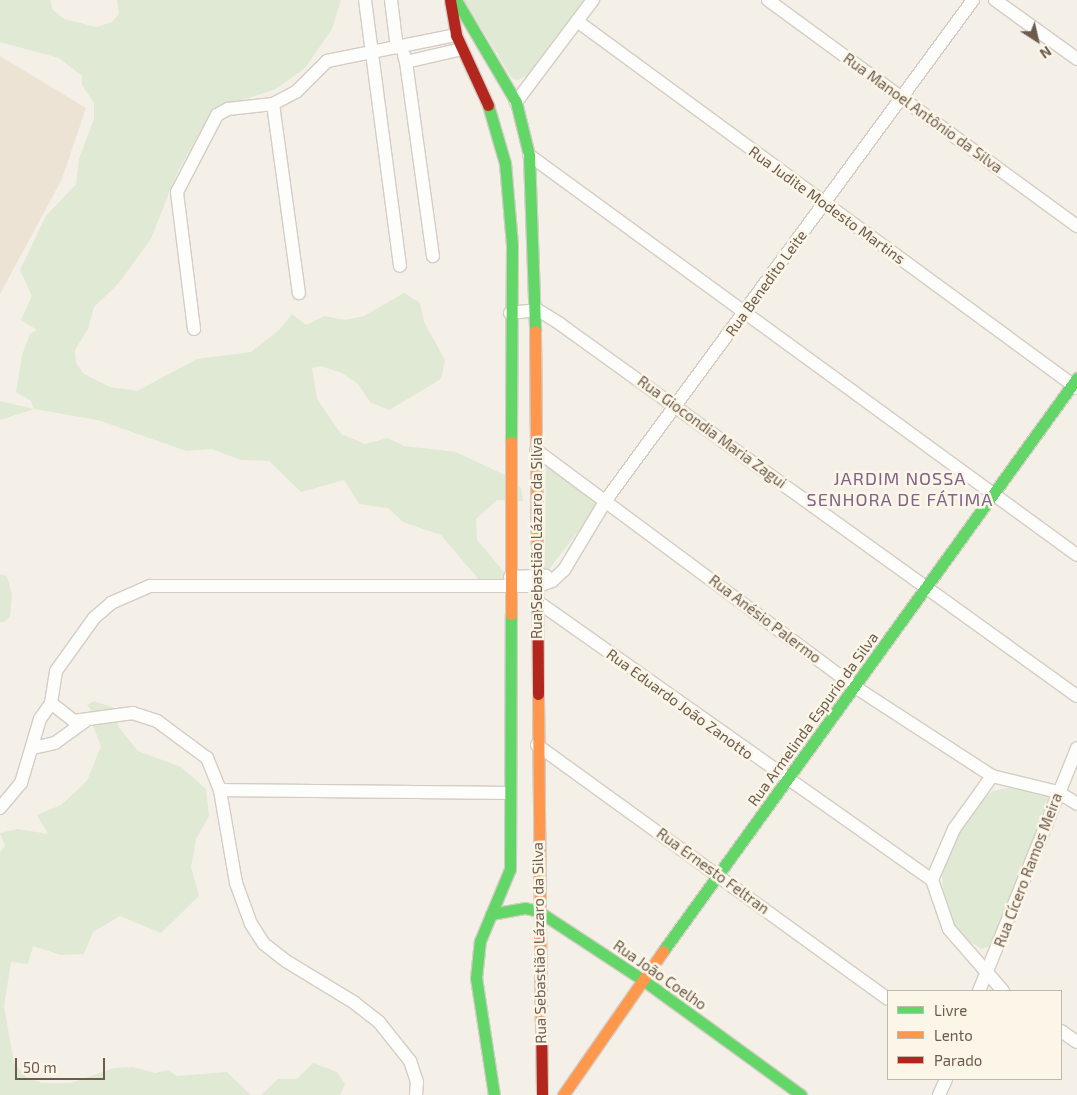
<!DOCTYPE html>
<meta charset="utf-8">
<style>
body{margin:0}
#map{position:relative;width:1077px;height:1095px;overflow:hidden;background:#f4f0e7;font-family:"Exo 2",sans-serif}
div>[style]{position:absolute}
.residential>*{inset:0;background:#ece3d5}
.green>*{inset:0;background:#dfe9d3}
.roads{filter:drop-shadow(1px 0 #d3cdc6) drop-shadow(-1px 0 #d3cdc6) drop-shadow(0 1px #d3cdc6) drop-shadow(0 -1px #d3cdc6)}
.street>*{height:12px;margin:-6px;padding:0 6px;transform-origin:6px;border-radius:6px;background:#fdfdfb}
.fast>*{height:11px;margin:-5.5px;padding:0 5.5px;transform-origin:5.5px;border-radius:5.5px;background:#63d668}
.slow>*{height:11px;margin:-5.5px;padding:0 5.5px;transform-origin:5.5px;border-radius:5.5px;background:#ff974d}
.jam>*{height:11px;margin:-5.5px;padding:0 5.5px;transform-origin:5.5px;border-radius:5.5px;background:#b3261e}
span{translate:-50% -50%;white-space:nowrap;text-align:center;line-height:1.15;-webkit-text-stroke:5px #fcf6e8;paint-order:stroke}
.street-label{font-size:15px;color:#6d5b4c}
.quarter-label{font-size:18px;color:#80648a;letter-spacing:1px}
.legend{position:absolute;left:887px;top:990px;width:175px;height:90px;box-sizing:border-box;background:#fcf6e8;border:1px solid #c3b8aa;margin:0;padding:6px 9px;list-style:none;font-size:15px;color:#6d5b4c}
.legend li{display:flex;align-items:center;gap:10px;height:25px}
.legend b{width:25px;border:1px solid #c3b8aa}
.north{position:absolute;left:1012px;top:15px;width:50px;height:50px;-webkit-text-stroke:4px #fcf6e8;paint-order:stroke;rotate:145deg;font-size:14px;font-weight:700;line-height:20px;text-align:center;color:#6d5b4c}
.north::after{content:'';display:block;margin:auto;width:18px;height:22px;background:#6d5b4c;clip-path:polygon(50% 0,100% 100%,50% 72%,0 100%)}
.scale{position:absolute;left:15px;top:1058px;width:90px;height:22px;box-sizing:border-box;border:2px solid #6d5b4c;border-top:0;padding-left:6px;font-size:15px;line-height:18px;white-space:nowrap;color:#6d5b4c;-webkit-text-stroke:4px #fcf6e8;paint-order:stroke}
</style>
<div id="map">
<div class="residential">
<i style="clip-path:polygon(0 56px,86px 108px,62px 179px,0 294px)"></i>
</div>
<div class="green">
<i style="clip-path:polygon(0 0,50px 0,53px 10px,64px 19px,96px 27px,112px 22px,119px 14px,117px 0,341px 0,332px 29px,305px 68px,276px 89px,224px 106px,205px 123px,176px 175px,151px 239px,118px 284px,94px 307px,88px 329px,75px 350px,76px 363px,84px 374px,110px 387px,137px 391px,197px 359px,251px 352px,279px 330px,292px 314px,306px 325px,325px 316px,345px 320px,364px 316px,404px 293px,420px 303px,424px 322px,445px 360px,441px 379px,389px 410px,370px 402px,358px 384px,342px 373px,321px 366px,312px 368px,317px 399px,341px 434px,365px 444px,388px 438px,404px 446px,456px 452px,509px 477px,521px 488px,523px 501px,497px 500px,476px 519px,477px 540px,511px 580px,486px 588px,441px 535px,403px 522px,388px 508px,359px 504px,344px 480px,301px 492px,269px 461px,241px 460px,212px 449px,186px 451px,98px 420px,34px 409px,0 420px,0 401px,34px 409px,31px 401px,16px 392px,22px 355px,30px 334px,37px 330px,21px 320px,32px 296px,20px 270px,46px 216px,76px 184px,79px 159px,94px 119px,94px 103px,82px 85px,82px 76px,59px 58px,0 42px)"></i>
<i style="clip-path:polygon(464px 0,584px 0,528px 75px,518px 80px,512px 78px)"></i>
<i style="clip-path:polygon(546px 464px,599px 504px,547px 572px,545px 570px)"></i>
<i style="clip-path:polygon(0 574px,7px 576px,12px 594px,10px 617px,4px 622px,0 622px)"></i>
<i style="clip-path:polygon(94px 701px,114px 708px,118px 726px,138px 751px,181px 767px,206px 789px,209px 816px,196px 839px,191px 867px,199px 896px,161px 933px,120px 916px,93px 932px,84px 954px,61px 955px,33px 946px,28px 964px,11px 962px,4px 1006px,14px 1063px,26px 1077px,42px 1083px,71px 1083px,114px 1068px,133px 1067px,155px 1073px,168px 1070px,177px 1076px,227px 1072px,251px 1095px,0 1095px,0 852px,5px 846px,0 833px,18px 829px,48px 834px,37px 815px,61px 805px,87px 781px,101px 746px,91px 721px,93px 712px,87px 705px)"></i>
<i style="clip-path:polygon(1013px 787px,1050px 796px,1052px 801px,993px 945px,982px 949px,964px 938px,953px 925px,943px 895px,942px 874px,951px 843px,982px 800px,993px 791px)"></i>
<i style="clip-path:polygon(313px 1063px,337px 1072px,345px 1084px,340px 1095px,261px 1095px,278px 1079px,297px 1079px)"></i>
</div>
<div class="roads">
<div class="street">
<i style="left:365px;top:0;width:268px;rotate:82.5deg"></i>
<i style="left:391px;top:0;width:48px;rotate:82.9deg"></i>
<i style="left:768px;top:0;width:383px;rotate:36.2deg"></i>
<i style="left:995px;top:0;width:101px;rotate:35.7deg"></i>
<i style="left:577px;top:21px;width:620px;rotate:36.28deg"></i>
<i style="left:404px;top:55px;width:7px;rotate:74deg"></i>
<i style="left:406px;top:62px;width:57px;rotate:-13.1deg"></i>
<i style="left:406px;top:62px;width:196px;rotate:82.1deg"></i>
<i style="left:516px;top:102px;width:128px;rotate:-53deg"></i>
<i style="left:273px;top:104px;width:191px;rotate:82.2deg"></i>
<i style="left:529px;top:155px;width:678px;rotate:36.13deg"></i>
<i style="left:510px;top:313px;width:28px;rotate:-6deg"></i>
<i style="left:538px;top:310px;width:26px;rotate:32deg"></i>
<i style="left:560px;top:324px;width:637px;rotate:35.74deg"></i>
<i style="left:194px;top:329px;width:138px;rotate:-97.1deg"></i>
<i style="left:177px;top:192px;width:87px;rotate:-62.5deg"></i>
<i style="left:217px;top:115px;width:13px;rotate:-29deg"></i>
<i style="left:228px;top:109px;width:45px;rotate:-6.3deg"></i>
<i style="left:273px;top:104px;width:26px;rotate:-28deg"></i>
<i style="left:296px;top:92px;width:44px;rotate:-45deg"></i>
<i style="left:327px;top:61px;width:132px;rotate:-11.4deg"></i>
<i style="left:536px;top:450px;width:397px;rotate:36.6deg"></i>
<i style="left:855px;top:687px;width:163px;rotate:33deg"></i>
<i style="left:992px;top:776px;width:68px;rotate:13.6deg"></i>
<i style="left:1058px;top:792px;width:22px;rotate:32deg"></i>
<i style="left:510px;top:577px;width:36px;rotate:-2deg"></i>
<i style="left:538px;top:602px;width:482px;rotate:35.2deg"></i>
<i style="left:932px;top:880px;width:52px;rotate:70.9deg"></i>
<i style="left:949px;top:929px;width:82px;rotate:48.9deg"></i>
<i style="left:537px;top:745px;width:433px;rotate:35.9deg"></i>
<i style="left:33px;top:748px;width:23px;rotate:-13deg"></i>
<i style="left:55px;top:743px;width:37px;rotate:-36deg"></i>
<i style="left:220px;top:790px;width:289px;rotate:0.6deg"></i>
<i style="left:0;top:808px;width:33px;rotate:-50deg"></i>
<i style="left:21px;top:783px;width:67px;rotate:-73.5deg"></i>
<i style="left:40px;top:719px;width:19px;rotate:-55deg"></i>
<i style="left:932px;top:880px;width:56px;rotate:-66.7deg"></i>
<i style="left:954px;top:829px;width:65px;rotate:-54.4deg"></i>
<i style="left:979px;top:991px;width:262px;rotate:-68deg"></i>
<i style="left:1061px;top:1031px;width:19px;rotate:35deg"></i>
<i style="left:416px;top:1095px;width:13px;rotate:-86deg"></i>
<i style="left:417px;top:1082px;width:22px;rotate:-108deg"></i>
<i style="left:410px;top:1061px;width:50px;rotate:-128.5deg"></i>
<i style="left:379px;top:1022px;width:31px;rotate:-142deg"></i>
<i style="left:355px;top:1003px;width:81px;rotate:-148.7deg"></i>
<i style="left:286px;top:961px;width:28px;rotate:-142deg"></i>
<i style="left:264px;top:944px;width:24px;rotate:-123deg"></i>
<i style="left:251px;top:924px;width:44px;rotate:-110.1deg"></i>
<i style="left:236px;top:883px;width:94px;rotate:-99.8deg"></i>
<i style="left:220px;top:790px;width:35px;rotate:-112deg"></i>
<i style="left:207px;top:758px;width:62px;rotate:-143.5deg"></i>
<i style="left:157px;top:721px;width:25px;rotate:-162deg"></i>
<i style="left:133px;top:713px;width:60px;rotate:172.3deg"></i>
<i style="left:74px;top:721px;width:29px;rotate:-142deg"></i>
<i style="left:51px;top:703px;width:32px;rotate:-81deg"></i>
<i style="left:56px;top:671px;width:65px;rotate:-54.4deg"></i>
<i style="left:94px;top:618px;width:23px;rotate:-41deg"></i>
<i style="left:111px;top:603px;width:43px;rotate:-23.6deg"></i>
<i style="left:150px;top:586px;width:389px"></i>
<i style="left:539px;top:586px;width:14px;rotate:-21deg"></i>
<i style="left:552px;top:581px;width:16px;rotate:-43deg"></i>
<i style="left:564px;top:570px;width:82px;rotate:-59deg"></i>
<i style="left:606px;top:500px;width:620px;rotate:-53.72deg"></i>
<i style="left:939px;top:1095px;width:17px;rotate:-66deg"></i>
</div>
<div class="fast">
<i style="left:456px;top:0;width:118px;rotate:59.5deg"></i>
<i style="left:516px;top:102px;width:55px;rotate:76.2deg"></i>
<i style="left:529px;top:155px;width:176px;rotate:88deg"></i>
<i style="left:488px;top:105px;width:60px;rotate:73.7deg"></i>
<i style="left:505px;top:163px;width:82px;rotate:85.1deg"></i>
<i style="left:512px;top:245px;width:197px;rotate:90.3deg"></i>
<i style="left:491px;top:914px;width:35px;rotate:-10deg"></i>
<i style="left:525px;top:908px;width:13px;rotate:13deg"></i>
<i style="left:538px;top:911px;width:126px;rotate:33.3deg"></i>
<i style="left:643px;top:980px;width:195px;rotate:36deg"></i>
<i style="left:663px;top:951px;width:707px;rotate:-54.15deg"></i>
<i style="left:494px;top:1095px;width:118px;rotate:-98.7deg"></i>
<i style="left:476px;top:978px;width:37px;rotate:-84deg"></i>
<i style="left:480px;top:941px;width:78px;rotate:-67.4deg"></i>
<i style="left:510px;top:869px;width:255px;rotate:-89.8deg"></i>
</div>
<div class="slow">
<i style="left:535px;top:331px;width:214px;rotate:89.5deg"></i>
<i style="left:511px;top:614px;width:172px;rotate:-90deg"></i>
<i style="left:538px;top:694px;width:327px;rotate:89.5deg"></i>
<i style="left:563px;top:1095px;width:175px;rotate:-55.2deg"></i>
</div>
<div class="jam">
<i style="left:450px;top:0;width:36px;rotate:80deg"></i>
<i style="left:456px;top:35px;width:77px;rotate:65.4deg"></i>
<i style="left:537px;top:545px;width:149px;rotate:89.6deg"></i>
<i style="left:541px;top:1021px;width:74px;rotate:89.2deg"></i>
</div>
</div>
<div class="street-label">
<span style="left:923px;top:113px;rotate:36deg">Rua Manoel Antônio da Silva</span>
<span style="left:827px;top:205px;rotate:36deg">Rua Judite Modesto Martins</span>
<span style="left:766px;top:283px;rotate:-54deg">Rua Benedito Leite</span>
<span style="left:712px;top:432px;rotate:36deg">Rua Giocondia Maria Zagui</span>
<span style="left:537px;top:538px;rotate:-90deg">Rua Sebastião Lázaro da Silva</span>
<span style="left:765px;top:619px;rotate:37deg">Rua Anésio Palermo</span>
<span style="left:680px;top:704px;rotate:36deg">Rua Eduardo João Zanotto</span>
<span style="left:813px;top:719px;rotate:-54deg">Rua Armelinda Espurio da Silva</span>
<span style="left:1028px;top:870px;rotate:-69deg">Rua Cícero Ramos Meira</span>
<span style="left:713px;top:871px;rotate:36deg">Rua Ernesto Feltran</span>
<span style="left:539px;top:943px;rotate:-91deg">Rua Sebastião Lázaro da Silva</span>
<span style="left:660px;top:975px;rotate:35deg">Rua João Coelho</span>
</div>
<div class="quarter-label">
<span style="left:900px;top:489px">JARDIM NOSSA<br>SENHORA DE FÁTIMA</span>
</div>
<ul class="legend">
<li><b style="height:6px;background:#63d668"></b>Livre</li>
<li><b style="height:6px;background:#ff974d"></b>Lento</li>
<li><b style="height:6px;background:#b3261e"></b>Parado</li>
</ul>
<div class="north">N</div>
<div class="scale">50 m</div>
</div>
